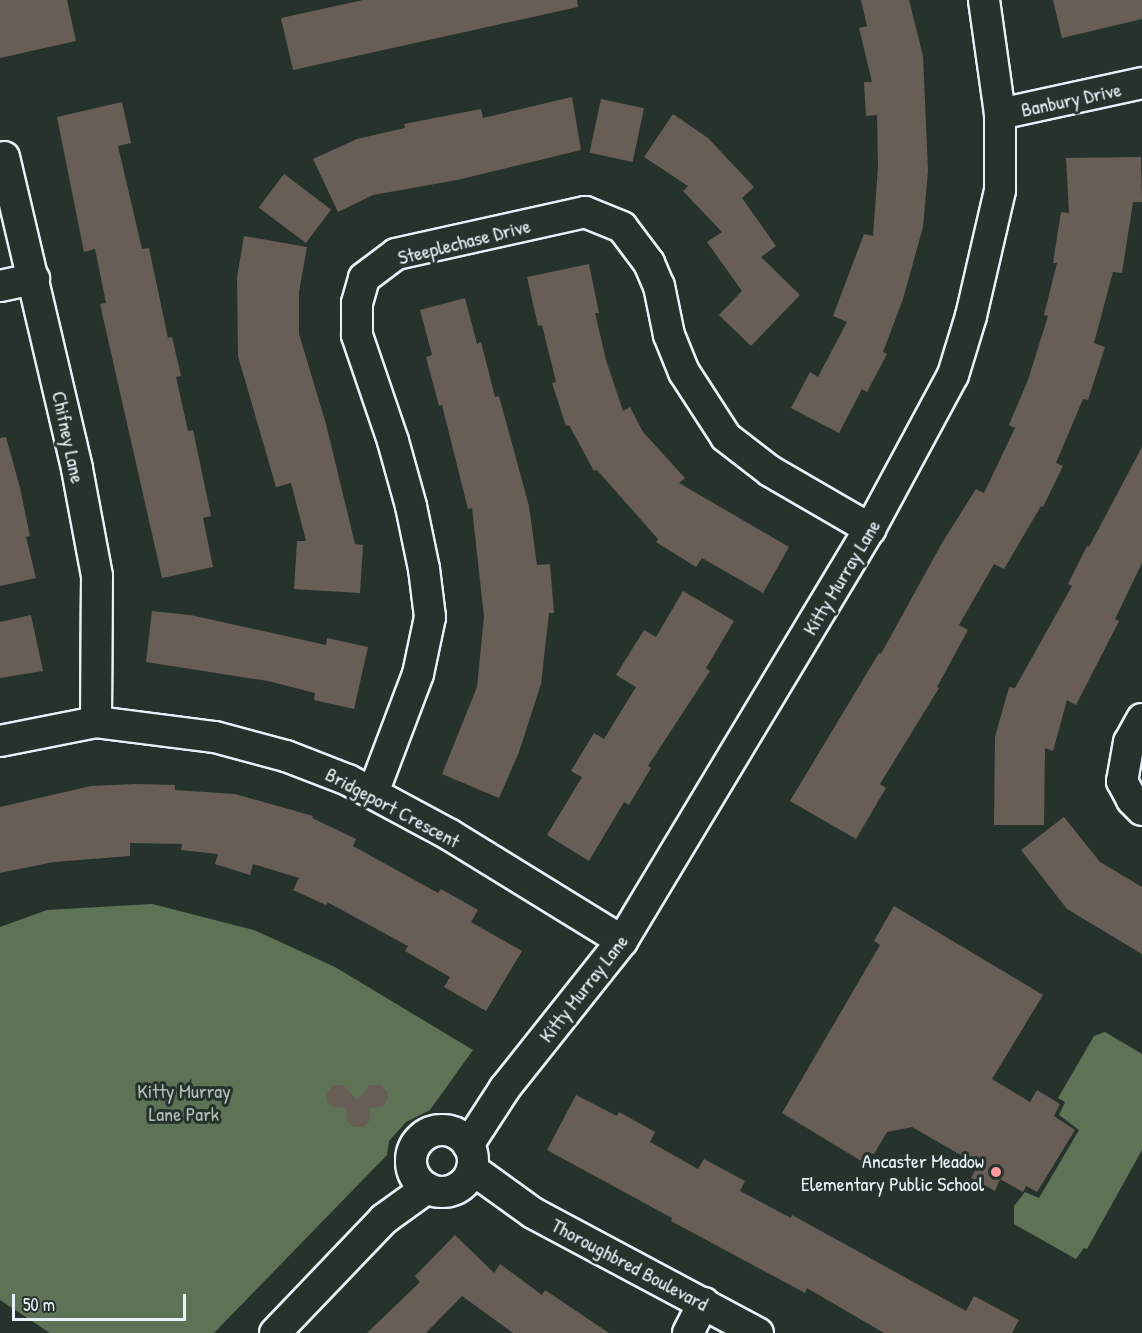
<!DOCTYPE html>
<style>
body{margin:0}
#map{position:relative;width:1142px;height:1333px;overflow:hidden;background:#26332d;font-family:"Patrick Hand",sans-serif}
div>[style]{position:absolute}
.green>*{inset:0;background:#5e7255}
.building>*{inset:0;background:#695e55;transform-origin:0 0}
.roads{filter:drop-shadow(2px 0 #e8f1f8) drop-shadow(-2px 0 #e8f1f8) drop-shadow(0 2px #e8f1f8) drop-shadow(0 -2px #e8f1f8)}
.minor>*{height:30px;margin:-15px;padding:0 15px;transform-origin:15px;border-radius:15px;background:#26332d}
.minor>.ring{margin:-15px;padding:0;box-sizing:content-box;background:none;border:30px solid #26332d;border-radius:50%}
.dots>*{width:16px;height:16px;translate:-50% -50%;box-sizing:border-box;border:3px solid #26332d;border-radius:50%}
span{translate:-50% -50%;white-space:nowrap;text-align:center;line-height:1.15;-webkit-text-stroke:6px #26332d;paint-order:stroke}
.street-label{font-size:20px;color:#e8f1f8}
.park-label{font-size:20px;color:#b1beb7}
.poi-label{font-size:20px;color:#e8f1f8}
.right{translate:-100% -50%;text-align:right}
.scale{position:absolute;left:12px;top:1294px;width:174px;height:27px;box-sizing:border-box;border:3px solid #e8f1f8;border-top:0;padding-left:8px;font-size:18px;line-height:21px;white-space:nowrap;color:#e8f1f8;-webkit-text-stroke:4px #26332d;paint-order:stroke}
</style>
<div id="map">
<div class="green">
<i style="clip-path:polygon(152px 904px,254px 930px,335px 967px,473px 1050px,430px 1110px,406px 1122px,389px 1141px,387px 1155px,214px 1333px,50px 1333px,0 1300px,0 927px,47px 910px)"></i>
<i style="clip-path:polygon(1105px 1032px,1142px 1054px,1142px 1150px,1087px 1249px,1084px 1248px,1076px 1259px,1014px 1224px,1014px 1206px,1025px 1192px,1039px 1198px,1079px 1130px,1059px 1115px,1065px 1102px,1058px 1098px,1094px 1036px)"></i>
</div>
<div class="building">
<i style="clip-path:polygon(0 0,67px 0,76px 41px,0 58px)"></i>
<i style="clip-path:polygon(363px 0,577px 0,578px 7px,293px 70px,281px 18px)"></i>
<i style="clip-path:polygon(861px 0,909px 0,923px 56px,928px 171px,923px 227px,903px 299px,883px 352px,887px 354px,867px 392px,862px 389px,839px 433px,791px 408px,810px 372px,818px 377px,847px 322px,833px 316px,864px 234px,873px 236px,878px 167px,877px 115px,866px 116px,864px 82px,872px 82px,859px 28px,867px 26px)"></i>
<i style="clip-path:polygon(1053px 0,1142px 0,1142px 19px,1062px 38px)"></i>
<i style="clip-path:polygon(572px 97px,581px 150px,457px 180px,373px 195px,338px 212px,313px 159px,357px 139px,405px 128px,404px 124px,481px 109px,483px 118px)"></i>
<i style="left:601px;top:99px;width:44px;height:55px;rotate:12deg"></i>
<i style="clip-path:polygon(122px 102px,131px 143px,118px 146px,142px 249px,149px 248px,168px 338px,172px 337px,181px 376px,176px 377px,188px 431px,193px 430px,211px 516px,203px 518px,213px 567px,162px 578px,100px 304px,106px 303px,95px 249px,84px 252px,57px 117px)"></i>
<i style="clip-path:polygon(673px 114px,708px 138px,754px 187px,742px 198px,776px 246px,761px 257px,800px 295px,751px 346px,719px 315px,742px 291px,707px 242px,722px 232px,683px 191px,688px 186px,644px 157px)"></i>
<i style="clip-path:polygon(1141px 157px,1142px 202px,1133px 202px,1122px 273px,1113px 272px,1094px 343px,1105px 347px,1088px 400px,1083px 399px,1056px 463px,1063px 466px,1043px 507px,1041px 506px,1004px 569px,994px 564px,959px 625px,968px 630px,937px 687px,939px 688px,880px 784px,886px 788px,856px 839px,790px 801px,879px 653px,881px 654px,942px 543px,976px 489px,984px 493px,1015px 428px,1009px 425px,1028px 380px,1048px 316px,1044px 315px,1057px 263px,1053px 263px,1061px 212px,1069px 213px,1066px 158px)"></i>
<i style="left:284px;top:174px;width:59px;height:42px;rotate:37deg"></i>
<i style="clip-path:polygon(244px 236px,307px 247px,299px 292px,299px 334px,326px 424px,355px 544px,363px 545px,360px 593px,294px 589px,297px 541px,306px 541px,291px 483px,276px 487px,238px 356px,237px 277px)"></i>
<i style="clip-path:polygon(589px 264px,599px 313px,595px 313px,606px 360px,623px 411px,630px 407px,643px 432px,685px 478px,679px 483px,789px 547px,763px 593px,702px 558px,696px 567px,656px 542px,658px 539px,597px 470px,594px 471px,569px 425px,566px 426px,552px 383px,556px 382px,542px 325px,538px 326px,527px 277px)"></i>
<i style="clip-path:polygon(465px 298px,477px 344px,481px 342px,495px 397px,499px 396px,529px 506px,537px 565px,550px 564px,554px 613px,549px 613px,541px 684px,519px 752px,499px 798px,442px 774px,477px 687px,484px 617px,472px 508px,468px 509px,442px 405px,439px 406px,426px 357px,432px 355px,420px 310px)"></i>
<i style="clip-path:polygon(6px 437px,20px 488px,30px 536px,26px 537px,36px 578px,0 586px,0 438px)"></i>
<i style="clip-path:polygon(1142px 447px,1142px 563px,1115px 619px,1119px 621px,1076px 705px,1067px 700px,1053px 751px,1045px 748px,1044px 825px,994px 825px,995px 737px,1009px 687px,1015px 688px,1072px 586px,1068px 584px,1087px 546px,1089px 547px)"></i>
<i style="clip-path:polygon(683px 591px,734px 621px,706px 668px,710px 671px,648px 766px,651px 768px,629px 805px,624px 802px,589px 861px,547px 835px,582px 777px,571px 771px,594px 733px,604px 739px,636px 687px,616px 675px,644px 630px,656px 637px)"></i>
<i style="clip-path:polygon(152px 611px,190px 615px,326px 645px,327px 638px,368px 647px,354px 709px,314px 700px,315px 693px,268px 681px,146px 662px)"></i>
<i style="clip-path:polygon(31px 615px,43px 671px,0 678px,0 622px)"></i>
<i style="clip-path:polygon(136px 784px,175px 785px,175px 790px,235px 794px,313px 816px,312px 818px,356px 839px,353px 846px,438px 893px,441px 889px,478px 910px,471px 922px,522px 951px,486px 1011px,444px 987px,450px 977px,405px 951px,408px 946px,327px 902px,326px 905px,293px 890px,299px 878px,253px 864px,250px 875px,215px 864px,218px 854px,181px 850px,182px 844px,130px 843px,130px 856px,53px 862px,0 873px,0 807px,91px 786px)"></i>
<i style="clip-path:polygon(1064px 817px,1100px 862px,1142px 887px,1142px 954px,1067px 909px,1021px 850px)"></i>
<i style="clip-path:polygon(894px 906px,1043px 995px,992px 1079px,1030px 1102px,1037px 1090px,1060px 1104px,1054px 1116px,1075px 1130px,1037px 1192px,1026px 1186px,1023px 1192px,1000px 1179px,995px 1191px,971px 1178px,978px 1165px,912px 1127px,887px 1132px,874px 1154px,868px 1152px,863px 1162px,782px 1113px,880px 945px,874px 941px)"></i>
<i style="clip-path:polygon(333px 1085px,343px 1085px,357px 1100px,370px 1085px,381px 1085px,388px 1092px,388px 1100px,382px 1107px,370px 1108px,370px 1120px,364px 1127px,354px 1127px,347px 1121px,346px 1107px,334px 1108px,327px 1101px,327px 1093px)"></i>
<i style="clip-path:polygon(576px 1095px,617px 1116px,619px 1112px,655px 1132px,650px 1142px,698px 1169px,704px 1159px,745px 1181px,740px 1191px,791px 1218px,792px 1215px,966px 1311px,974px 1296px,1019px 1320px,1012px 1333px,884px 1333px,807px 1288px,805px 1293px,671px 1221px,672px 1218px,547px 1150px)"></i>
<i style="clip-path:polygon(455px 1235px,494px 1273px,500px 1264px,542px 1295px,545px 1290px,609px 1333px,513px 1333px,462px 1296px,426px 1333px,367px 1333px,420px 1282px,415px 1276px)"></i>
</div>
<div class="roads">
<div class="minor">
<i style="left:1000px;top:114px;width:145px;rotate:-12.3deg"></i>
<i style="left:4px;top:157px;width:320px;rotate:76.8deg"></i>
<i style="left:77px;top:469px;width:109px;rotate:79.4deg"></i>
<i style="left:97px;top:576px;width:146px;rotate:90.4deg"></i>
<i style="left:0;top:286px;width:35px;rotate:-12deg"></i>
<i style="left:1142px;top:719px;width:26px;rotate:119deg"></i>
<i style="left:1129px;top:742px;width:40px;rotate:100deg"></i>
<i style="left:1122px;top:781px;width:21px;rotate:62deg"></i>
<i style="left:1132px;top:800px;width:14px;rotate:45deg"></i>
<i style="left:0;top:741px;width:98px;rotate:-11.2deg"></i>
<i style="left:96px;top:722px;width:120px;rotate:7.2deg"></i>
<i style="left:215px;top:737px;width:73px;rotate:15deg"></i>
<i style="left:286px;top:756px;width:66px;rotate:21.2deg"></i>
<i style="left:348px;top:780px;width:116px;rotate:28.3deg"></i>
<i style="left:450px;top:835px;width:202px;rotate:31.6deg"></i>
<i style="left:373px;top:793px;width:127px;rotate:-69.3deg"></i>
<i style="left:418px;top:674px;width:58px;rotate:-78.1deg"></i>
<i style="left:430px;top:617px;width:48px;rotate:-97.1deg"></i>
<i style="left:424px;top:569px;width:64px;rotate:-101.7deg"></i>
<i style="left:411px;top:506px;width:67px;rotate:-105.5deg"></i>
<i style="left:393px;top:441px;width:112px;rotate:-108.8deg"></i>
<i style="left:357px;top:335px;width:32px;rotate:-90deg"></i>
<i style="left:357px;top:303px;width:26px;rotate:-74deg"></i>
<i style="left:364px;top:278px;width:40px;rotate:-37deg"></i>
<i style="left:396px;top:254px;width:194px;rotate:-12.5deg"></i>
<i style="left:585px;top:212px;width:40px;rotate:22deg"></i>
<i style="left:622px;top:227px;width:45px;rotate:53.1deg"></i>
<i style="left:649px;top:263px;width:25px;rotate:67deg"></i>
<i style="left:659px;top:286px;width:50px;rotate:78.5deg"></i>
<i style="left:669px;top:335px;width:40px;rotate:68deg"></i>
<i style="left:684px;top:372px;width:77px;rotate:57.1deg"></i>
<i style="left:726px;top:437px;width:56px;rotate:37.7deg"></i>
<i style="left:770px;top:471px;width:116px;rotate:30.1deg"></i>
<i class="ring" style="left:411px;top:1130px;width:32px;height:32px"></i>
<i style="left:468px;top:1145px;width:68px;rotate:-57deg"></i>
<i style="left:505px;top:1088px;width:188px;rotate:-51.5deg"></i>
<i style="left:622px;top:941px;width:481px;rotate:-59deg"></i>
<i style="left:870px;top:529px;width:175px;rotate:-61.7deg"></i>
<i style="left:953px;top:375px;width:62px;rotate:-73deg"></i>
<i style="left:971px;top:316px;width:129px;rotate:-77deg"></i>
<i style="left:1000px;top:190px;width:76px;rotate:-90deg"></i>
<i style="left:1000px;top:114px;width:115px;rotate:-98deg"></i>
<i style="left:472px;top:1169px;width:75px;rotate:35.8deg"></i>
<i style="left:533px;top:1213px;width:255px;rotate:28.1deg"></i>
<i style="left:275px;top:1333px;width:158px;rotate:-46.3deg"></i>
<i style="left:384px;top:1219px;width:53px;rotate:-35.8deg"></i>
<i style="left:688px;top:1333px;width:34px;rotate:-63deg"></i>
</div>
</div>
<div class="dots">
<i style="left:996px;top:1172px;background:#ff9aa2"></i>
</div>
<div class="street-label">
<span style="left:1071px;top:99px;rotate:-12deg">Banbury Drive</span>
<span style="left:464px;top:241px;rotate:-14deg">Steeplechase Drive</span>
<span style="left:69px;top:437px;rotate:78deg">Chifney Lane</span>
<span style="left:841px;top:577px;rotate:-59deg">Kitty Murray Lane</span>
<span style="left:393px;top:807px;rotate:28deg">Bridgeport Crescent</span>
<span style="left:583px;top:988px;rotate:-52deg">Kitty Murray Lane</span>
<span style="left:630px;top:1264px;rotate:28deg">Thoroughbred Boulevard</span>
</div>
<div class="park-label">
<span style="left:184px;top:1102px">Kitty Murray<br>Lane Park</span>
</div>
<div class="poi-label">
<span class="right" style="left:984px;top:1172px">Ancaster Meadow<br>Elementary Public School</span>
</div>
<div class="scale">50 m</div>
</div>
